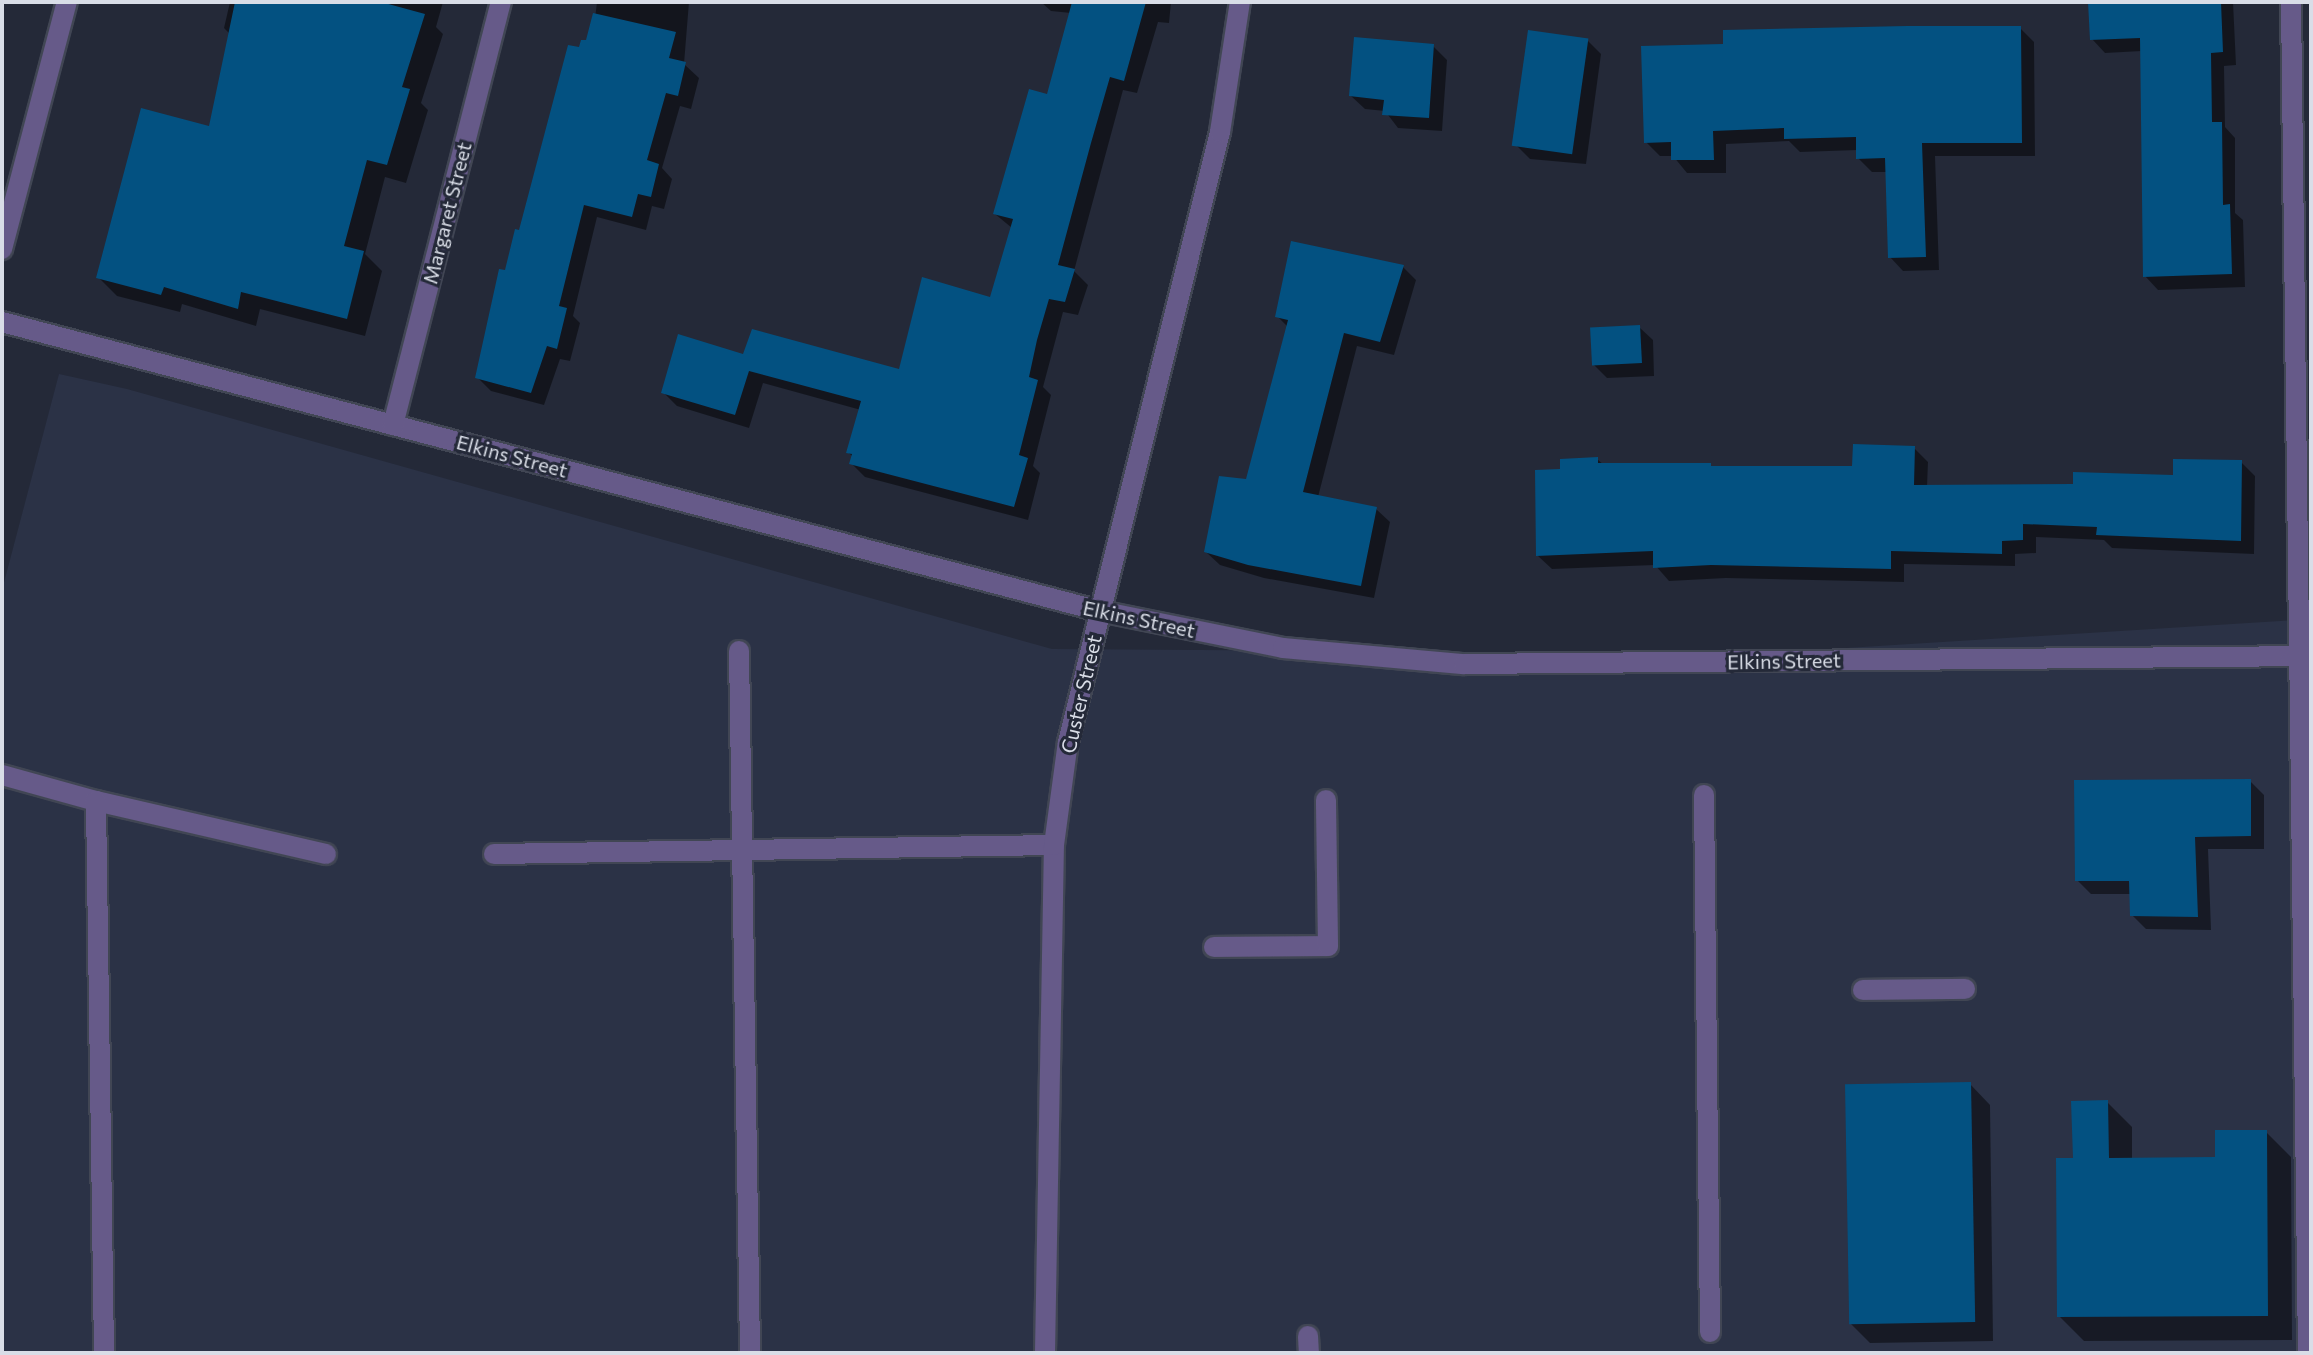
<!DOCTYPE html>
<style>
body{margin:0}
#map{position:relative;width:2313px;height:1355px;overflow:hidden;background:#242938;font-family:Commissioner,sans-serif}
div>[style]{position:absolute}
.built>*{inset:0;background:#2b3246}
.shadow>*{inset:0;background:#0007}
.building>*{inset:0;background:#035181;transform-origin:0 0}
.roads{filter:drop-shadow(2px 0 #414654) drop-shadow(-2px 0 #414654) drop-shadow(0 2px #414654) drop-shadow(0 -2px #414654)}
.service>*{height:20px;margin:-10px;padding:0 10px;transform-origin:10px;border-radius:10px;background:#665a89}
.minor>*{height:20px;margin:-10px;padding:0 10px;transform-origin:10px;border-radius:10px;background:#665a89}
.tertiary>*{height:20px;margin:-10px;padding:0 10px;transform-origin:10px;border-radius:10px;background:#665a89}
span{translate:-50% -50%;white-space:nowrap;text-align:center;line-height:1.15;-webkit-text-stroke:6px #242938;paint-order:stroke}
.street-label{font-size:20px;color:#d9dde7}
.frame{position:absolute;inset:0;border:4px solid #d9dde7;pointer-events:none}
</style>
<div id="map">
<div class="built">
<i style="clip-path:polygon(59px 374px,127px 389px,1052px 649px,1750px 654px,2311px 619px,2311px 1353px,2px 1353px,2px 590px)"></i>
</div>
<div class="shadow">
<i style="clip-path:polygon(230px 2px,443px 2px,436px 27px,443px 34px,421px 103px,428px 110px,406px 183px,385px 177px,365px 254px,382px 271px,365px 336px,260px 309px,256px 326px,182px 304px,180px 312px,117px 296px,99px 278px,211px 128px,230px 34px,224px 28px)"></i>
<i style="clip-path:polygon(597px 2px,689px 2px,684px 64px,699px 78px,691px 109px,680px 106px,662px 168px,672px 179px,664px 209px,652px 206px,646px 230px,597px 217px,573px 316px,580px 323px,570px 361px,560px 359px,544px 405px,491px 391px,477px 377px,506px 273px,581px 49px,592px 43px)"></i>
<i style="clip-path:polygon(1041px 2px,1171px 2px,1169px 23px,1158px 22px,1137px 93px,1123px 90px,1074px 271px,1088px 285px,1078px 315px,1063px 312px,1043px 387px,1051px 395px,1033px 466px,1040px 473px,1028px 520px,865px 477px,851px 463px,853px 457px,849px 453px,861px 410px,763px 383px,749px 428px,677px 406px,663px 392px,744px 357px,900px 371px,992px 299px,1012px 228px,995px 214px,1048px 96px,1071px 13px,1051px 11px)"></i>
<i style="clip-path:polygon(2090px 2px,2233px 2px,2236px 65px,2224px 66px,2225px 127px,2235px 138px,2235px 213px,2243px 220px,2245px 287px,2158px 290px,2145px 276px,2142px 51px,2105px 53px,2092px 39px)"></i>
<i style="clip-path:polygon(2020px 28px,2034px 42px,2035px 156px,1935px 156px,1939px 270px,1903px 271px,1890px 257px,1887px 172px,1872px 172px,1858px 158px,1858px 150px,1800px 152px,1789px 141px,1726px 144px,1726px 173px,1687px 173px,1673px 156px,1660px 156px,1646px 142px,1725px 46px)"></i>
<i style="clip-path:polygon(1587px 40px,1601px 54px,1586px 164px,1530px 159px,1516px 145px)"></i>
<i style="clip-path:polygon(1433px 46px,1447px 60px,1442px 131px,1398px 128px,1385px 111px,1365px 109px,1351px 96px)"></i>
<i style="clip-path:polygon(1403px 267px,1416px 280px,1394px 355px,1357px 346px,1318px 497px,1376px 509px,1390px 522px,1374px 598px,1264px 578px,1220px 565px,1206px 552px,1247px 481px,1288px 327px,1277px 316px)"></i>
<i style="clip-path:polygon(1639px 327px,1653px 340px,1654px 376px,1607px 378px,1593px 364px)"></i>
<i style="clip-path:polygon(1914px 448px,1928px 462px,1927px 487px,2075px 486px,2175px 477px,2241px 462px,2255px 476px,2254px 554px,2112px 548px,2104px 540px,2036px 537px,2036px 553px,2015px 554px,2015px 566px,1904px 564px,1904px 582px,1726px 578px,1669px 581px,1655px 565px,1552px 569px,1538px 556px,1562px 471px,1597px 459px,1604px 465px,1854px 468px)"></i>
<i style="clip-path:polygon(2250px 781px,2264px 795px,2264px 849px,2208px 849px,2211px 930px,2146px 929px,2132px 915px,2132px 894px,2091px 894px,2077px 880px)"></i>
<i style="clip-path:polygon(1970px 1084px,1990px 1105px,1993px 1341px,1870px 1343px,1850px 1323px)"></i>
<i style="clip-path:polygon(2107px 1102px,2132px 1127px,2132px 1159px,2217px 1159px,2266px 1132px,2291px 1157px,2292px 1340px,2084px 1341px,2059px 1316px,2076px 1160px)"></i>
</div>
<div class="building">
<i style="clip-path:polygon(235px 2px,381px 2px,425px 14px,402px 87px,410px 89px,387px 165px,367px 160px,344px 246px,364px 251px,347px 319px,241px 292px,238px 309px,164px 287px,161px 295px,96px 278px,141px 108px,209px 126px)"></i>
<i style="clip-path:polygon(1072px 2px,1146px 2px,1124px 81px,1110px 77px,1091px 143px,1058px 265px,1075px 269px,1065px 302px,1049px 299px,1037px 340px,1029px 377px,1038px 380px,1019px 455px,1028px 458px,1014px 507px,849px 464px,852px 454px,846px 453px,861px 401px,749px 371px,735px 415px,661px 393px,678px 334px,743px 354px,752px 329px,899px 369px,922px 277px,990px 297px,1013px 219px,993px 214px,1029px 89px,1047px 94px)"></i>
<i style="clip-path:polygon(2088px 2px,2221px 2px,2223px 52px,2211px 53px,2212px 122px,2222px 122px,2223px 205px,2230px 204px,2232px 274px,2143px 277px,2140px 38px,2090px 40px)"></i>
<i style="clip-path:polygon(593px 13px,676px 32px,669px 58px,686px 62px,678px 96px,666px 93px,647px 160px,659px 164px,651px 197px,638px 194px,632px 217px,584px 205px,559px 306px,567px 308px,557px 349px,547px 346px,531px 393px,475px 378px,499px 269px,505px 270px,515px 229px,519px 230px,568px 45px,579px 47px,581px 40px,586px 40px)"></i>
<i style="clip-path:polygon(1907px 26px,2021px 26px,2022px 143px,1922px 143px,1926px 257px,1888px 258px,1885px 158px,1856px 159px,1856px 137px,1784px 139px,1784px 128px,1713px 131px,1714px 160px,1671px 160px,1671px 142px,1644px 143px,1641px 46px,1723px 44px,1723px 30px)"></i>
<i style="left:1528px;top:30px;width:61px;height:117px;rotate:8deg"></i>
<i style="clip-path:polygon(1354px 37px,1434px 44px,1429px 118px,1382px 115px,1384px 100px,1349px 96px)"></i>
<i style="clip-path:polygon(1291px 241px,1404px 265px,1380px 342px,1344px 333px,1303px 492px,1377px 507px,1361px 586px,1248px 565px,1204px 552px,1219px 476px,1246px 479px,1288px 320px,1275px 317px)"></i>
<i style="left:1640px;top:325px;width:38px;height:50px;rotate:87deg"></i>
<i style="clip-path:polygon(1853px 444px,1915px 446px,1914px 485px,2073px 484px,2073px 472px,2173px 475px,2173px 459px,2242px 460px,2241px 541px,2096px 535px,2097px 527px,2023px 524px,2023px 540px,2002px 541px,2002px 554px,1891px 551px,1891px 569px,1711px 565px,1653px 568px,1653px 551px,1536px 556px,1535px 470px,1560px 469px,1560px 459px,1598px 457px,1598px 463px,1711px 463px,1711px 466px,1852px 466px)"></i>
<i style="clip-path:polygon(2251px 779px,2251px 836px,2195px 837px,2198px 917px,2130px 916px,2129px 881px,2075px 881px,2074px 780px)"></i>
<i style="left:1971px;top:1082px;width:240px;height:126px;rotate:89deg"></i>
<i style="clip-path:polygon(2108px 1100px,2109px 1158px,2215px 1157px,2215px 1130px,2267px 1130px,2268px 1316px,2057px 1317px,2056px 1158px,2073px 1158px,2071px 1101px)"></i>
</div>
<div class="roads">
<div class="service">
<i style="left:739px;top:651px;width:702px;rotate:89.1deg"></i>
<i style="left:2px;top:775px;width:98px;rotate:15.5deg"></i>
<i style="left:96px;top:801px;width:236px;rotate:13deg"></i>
<i style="left:1704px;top:795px;width:537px;rotate:89.36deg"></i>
<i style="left:96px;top:801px;width:552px;rotate:89.17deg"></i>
<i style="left:494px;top:854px;width:560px;rotate:-0.92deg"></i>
<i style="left:1214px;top:947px;width:114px;rotate:-0.5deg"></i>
<i style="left:1328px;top:946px;width:146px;rotate:-90.8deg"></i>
<i style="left:1863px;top:990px;width:102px;rotate:-0.6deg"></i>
<i style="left:1308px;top:1336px;width:17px;rotate:87deg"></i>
</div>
<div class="minor">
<i style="left:2291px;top:2px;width:1351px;rotate:89.28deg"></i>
<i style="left:2px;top:322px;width:1135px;rotate:14.75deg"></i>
<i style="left:1100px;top:611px;width:187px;rotate:11.4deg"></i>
<i style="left:1283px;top:648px;width:182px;rotate:5.1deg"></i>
<i style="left:1464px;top:664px;width:847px;rotate:-0.54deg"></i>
<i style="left:393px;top:425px;width:437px;rotate:-75.7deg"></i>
<i style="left:1045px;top:1353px;width:508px;rotate:-88.99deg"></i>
<i style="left:1054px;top:845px;width:104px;rotate:-82.3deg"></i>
<i style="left:1068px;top:742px;width:629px;rotate:-76.01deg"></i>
<i style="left:1220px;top:132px;width:132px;rotate:-81.3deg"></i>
</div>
<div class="tertiary">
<i style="left:2px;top:249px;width:255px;rotate:-75.3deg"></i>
</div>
</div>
<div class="street-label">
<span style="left:447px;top:213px;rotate:-76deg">Margaret Street</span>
<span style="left:512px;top:456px;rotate:15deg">Elkins Street</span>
<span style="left:1139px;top:619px;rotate:12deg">Elkins Street</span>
<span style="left:1784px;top:661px;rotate:-1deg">Elkins Street</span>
<span style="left:1081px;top:694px;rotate:-77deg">Custer Street</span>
</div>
<div class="frame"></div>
</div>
